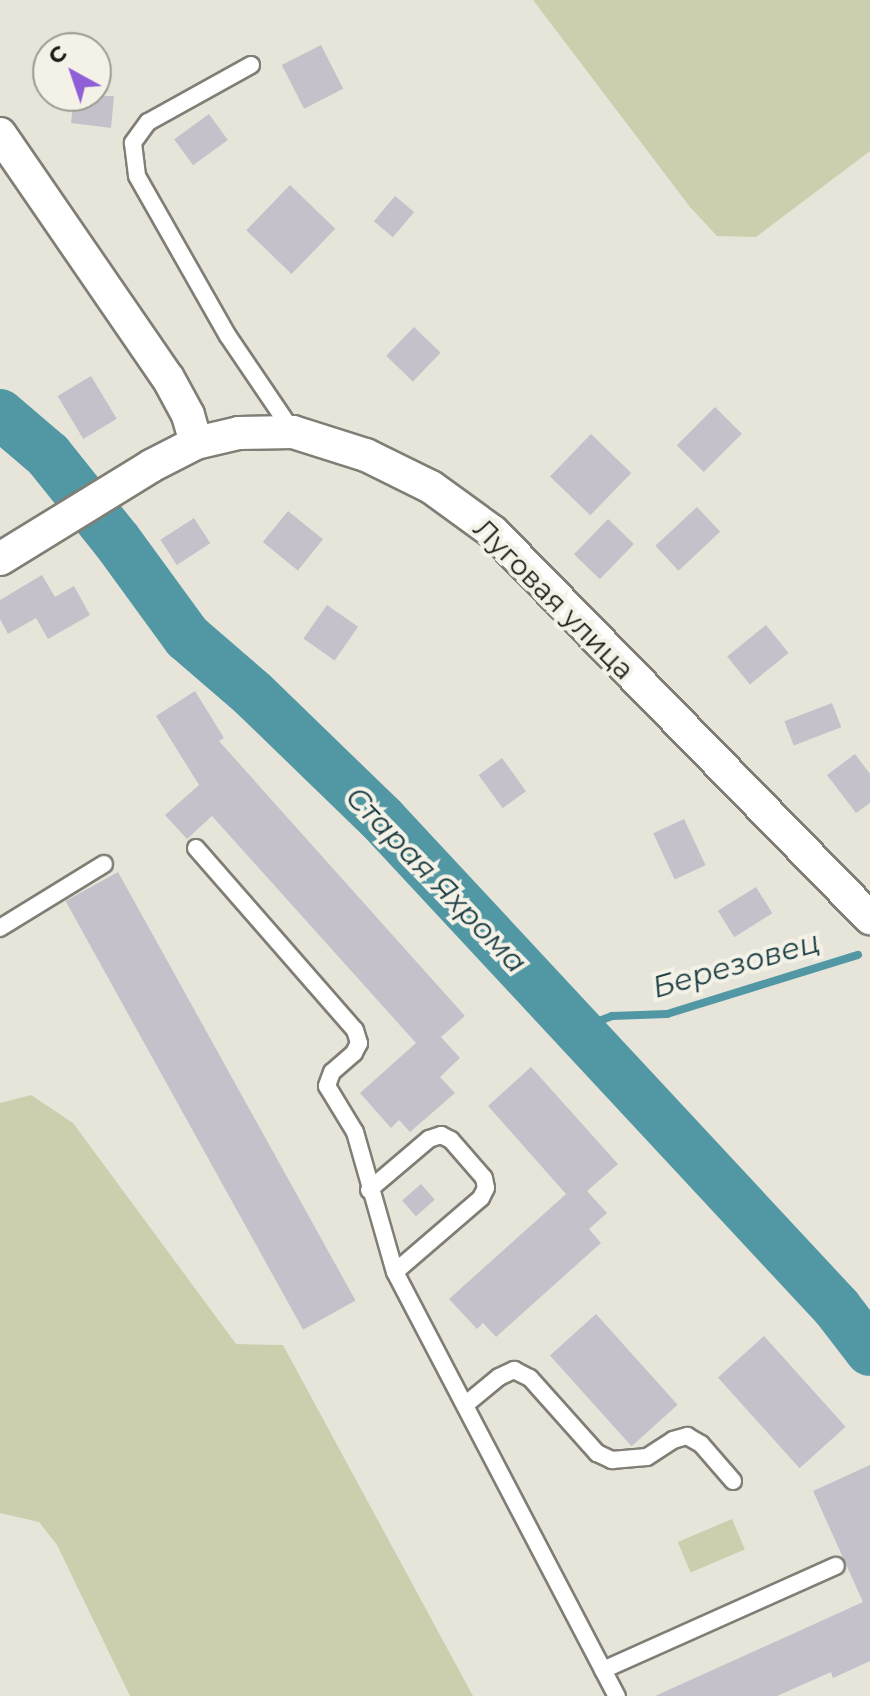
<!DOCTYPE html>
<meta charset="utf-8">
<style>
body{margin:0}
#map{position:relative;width:870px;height:1696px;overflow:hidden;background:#e7e5da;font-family:Montserrat,sans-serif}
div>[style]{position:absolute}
.green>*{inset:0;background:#cbcfae;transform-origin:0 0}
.stream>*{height:8px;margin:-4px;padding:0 4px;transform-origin:4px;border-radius:4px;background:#5298a4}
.river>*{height:50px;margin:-25px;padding:0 25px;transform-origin:25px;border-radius:25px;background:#5298a4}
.building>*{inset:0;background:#c5c1cb;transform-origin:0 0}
.roads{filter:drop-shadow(2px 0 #807e75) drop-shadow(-2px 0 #807e75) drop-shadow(0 2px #807e75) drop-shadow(0 -2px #807e75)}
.service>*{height:16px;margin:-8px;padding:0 8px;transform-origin:8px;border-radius:8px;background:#fff}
.minor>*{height:32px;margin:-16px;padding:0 16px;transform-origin:16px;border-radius:16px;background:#fff}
span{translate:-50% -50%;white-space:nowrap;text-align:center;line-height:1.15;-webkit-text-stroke:8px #f4f2e7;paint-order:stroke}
.street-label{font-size:28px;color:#1b1a16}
.water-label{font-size:30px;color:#1c3e44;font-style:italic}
.north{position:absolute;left:32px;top:32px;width:80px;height:80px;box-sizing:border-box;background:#f4f2e7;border:2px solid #9d9c93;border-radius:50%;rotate:320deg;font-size:22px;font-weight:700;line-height:32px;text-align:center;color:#1b1a16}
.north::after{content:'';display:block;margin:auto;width:28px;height:36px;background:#905fd8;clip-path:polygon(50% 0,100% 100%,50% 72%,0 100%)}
</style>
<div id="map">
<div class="green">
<i style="clip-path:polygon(533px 0,870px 0,870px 151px,756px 237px,717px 236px,690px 207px)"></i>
<i style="clip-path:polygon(31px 1095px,73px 1123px,236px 1344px,283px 1345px,473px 1696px,130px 1696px,57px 1545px,39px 1522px,0 1513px,0 1103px)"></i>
<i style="left:732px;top:1519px;width:33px;height:59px;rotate:67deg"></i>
</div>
<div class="stream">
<i style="left:590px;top:1040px;width:21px;rotate:-65deg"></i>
<i style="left:599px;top:1021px;width:14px;rotate:-21deg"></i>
<i style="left:612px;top:1016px;width:55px;rotate:-2.1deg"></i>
<i style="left:667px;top:1014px;width:200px;rotate:-17.2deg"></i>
</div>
<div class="river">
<i style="left:0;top:414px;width:63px;rotate:40.5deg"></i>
<i style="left:48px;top:455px;width:110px;rotate:51.3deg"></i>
<i style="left:117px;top:541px;width:119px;rotate:53.9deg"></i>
<i style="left:187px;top:637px;width:87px;rotate:40.8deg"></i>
<i style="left:253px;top:694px;width:180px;rotate:44.1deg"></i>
<i style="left:382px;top:819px;width:668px;rotate:47.06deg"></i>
<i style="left:837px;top:1308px;width:54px;rotate:52.5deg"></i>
</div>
<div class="building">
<i style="left:321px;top:45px;width:49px;height:44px;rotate:63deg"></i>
<i style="clip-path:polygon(74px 96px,114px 96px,111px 128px,71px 123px)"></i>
<i style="left:209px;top:114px;width:32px;height:43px;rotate:54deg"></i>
<i style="left:290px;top:185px;width:63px;height:63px;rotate:44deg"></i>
<i style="left:395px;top:196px;width:25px;height:33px;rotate:40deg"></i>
<i style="left:414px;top:327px;width:37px;height:40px;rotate:44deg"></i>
<i style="left:91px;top:376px;width:50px;height:39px;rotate:59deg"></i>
<i style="left:715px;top:407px;width:38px;height:54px;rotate:45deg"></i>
<i style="left:591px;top:434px;width:56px;height:59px;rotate:44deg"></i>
<i style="left:697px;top:507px;width:34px;height:57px;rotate:47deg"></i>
<i style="left:288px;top:511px;width:45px;height:40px;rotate:39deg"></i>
<i style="left:194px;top:518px;width:30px;height:40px;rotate:57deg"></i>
<i style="left:608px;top:519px;width:36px;height:49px;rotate:44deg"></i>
<i style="clip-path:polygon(42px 575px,55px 597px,74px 586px,90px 615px,48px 639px,36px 618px,8px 634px,0 619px,0 600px)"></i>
<i style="left:327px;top:605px;width:38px;height:41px;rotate:35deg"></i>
<i style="left:766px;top:625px;width:36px;height:50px;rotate:51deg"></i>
<i style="clip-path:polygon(195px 691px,224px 738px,219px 741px,465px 1016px,441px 1037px,460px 1058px,440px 1077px,455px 1093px,410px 1132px,399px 1120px,391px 1128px,360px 1093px,416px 1043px,212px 816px,187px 839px,165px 815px,199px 785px,156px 716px)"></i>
<i style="left:832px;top:703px;width:26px;height:51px;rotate:69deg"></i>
<i style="clip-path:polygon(855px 754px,870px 774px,870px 803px,856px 813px,827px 775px)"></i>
<i style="left:502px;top:758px;width:41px;height:29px;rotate:54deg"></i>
<i style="left:684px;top:819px;width:51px;height:34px;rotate:65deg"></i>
<i style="left:118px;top:872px;width:490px;height:60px;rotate:61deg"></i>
<i style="left:756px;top:887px;width:31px;height:45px;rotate:58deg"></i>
<i style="clip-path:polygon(531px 1067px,618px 1164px,587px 1191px,607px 1213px,589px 1229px,601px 1243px,496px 1337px,483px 1323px,477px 1329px,449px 1299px,566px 1194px,488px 1106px)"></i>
<i style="left:421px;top:1184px;width:21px;height:25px;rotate:49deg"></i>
<i style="left:596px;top:1314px;width:122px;height:62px;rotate:48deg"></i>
<i style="left:764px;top:1336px;width:122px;height:62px;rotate:48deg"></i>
<i style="clip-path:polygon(870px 1465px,870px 1661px,833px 1678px,831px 1672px,777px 1696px,655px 1696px,863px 1602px,813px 1491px)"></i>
</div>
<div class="roads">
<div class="service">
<i style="left:251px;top:65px;width:118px;rotate:151deg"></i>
<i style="left:148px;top:122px;width:26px;rotate:126deg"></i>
<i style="left:133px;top:143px;width:33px;rotate:83deg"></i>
<i style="left:137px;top:176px;width:184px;rotate:60.4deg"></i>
<i style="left:228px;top:336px;width:116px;rotate:55.9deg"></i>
<i style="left:196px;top:848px;width:242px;rotate:48.9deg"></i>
<i style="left:355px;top:1030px;width:14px;rotate:73deg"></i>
<i style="left:359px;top:1043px;width:11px;rotate:117deg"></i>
<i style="left:354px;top:1053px;width:29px;rotate:139deg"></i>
<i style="left:332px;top:1072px;width:15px;rotate:110deg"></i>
<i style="left:327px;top:1086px;width:54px;rotate:58.7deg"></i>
<i style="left:355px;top:1132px;width:146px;rotate:74.1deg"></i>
<i style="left:395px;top:1272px;width:479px;rotate:62.4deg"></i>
<i style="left:0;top:928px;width:122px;rotate:-31.6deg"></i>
<i style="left:369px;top:1190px;width:79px;rotate:-40.4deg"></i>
<i style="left:429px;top:1139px;width:13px;rotate:-18deg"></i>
<i style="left:441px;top:1135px;width:11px;rotate:27deg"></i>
<i style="left:451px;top:1140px;width:50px;rotate:49deg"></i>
<i style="left:484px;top:1178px;width:10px;rotate:79deg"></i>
<i style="left:486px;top:1188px;width:11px;rotate:117deg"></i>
<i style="left:481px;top:1198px;width:113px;rotate:139.3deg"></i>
<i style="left:465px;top:1405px;width:44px;rotate:-39.5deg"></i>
<i style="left:499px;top:1377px;width:17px;rotate:-25deg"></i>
<i style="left:514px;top:1370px;width:18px;rotate:27deg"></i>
<i style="left:530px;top:1378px;width:101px;rotate:48.2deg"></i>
<i style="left:597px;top:1453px;width:17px;rotate:25deg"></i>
<i style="left:612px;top:1460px;width:35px;rotate:-5deg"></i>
<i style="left:647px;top:1457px;width:31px;rotate:-33deg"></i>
<i style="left:673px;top:1440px;width:15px;rotate:-16deg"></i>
<i style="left:687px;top:1436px;width:16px;rotate:30deg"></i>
<i style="left:701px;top:1444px;width:49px;rotate:49.1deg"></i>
<i style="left:603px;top:1670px;width:255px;rotate:-24.1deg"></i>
</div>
<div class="minor">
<i style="left:0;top:134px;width:296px;rotate:55.5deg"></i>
<i style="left:168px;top:378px;width:42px;rotate:61.6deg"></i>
<i style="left:188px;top:415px;width:29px;rotate:74deg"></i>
<i style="left:0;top:559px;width:177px;rotate:-31.6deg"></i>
<i style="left:151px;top:466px;width:51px;rotate:-27.1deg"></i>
<i style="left:196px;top:443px;width:44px;rotate:-13.1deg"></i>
<i style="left:239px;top:433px;width:54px;rotate:-1.1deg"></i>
<i style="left:293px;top:432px;width:77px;rotate:17.5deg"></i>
<i style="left:366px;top:455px;width:72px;rotate:26.2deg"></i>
<i style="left:431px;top:487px;width:77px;rotate:36deg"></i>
<i style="left:493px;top:532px;width:540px;rotate:45.68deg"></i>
</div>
</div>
<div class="street-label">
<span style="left:554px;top:599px;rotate:45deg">Луговая улица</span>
</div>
<div class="water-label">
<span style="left:436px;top:880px;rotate:46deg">Старая Яхрома</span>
<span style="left:736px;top:965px;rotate:-16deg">Березовец</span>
</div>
<div class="north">С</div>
</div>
